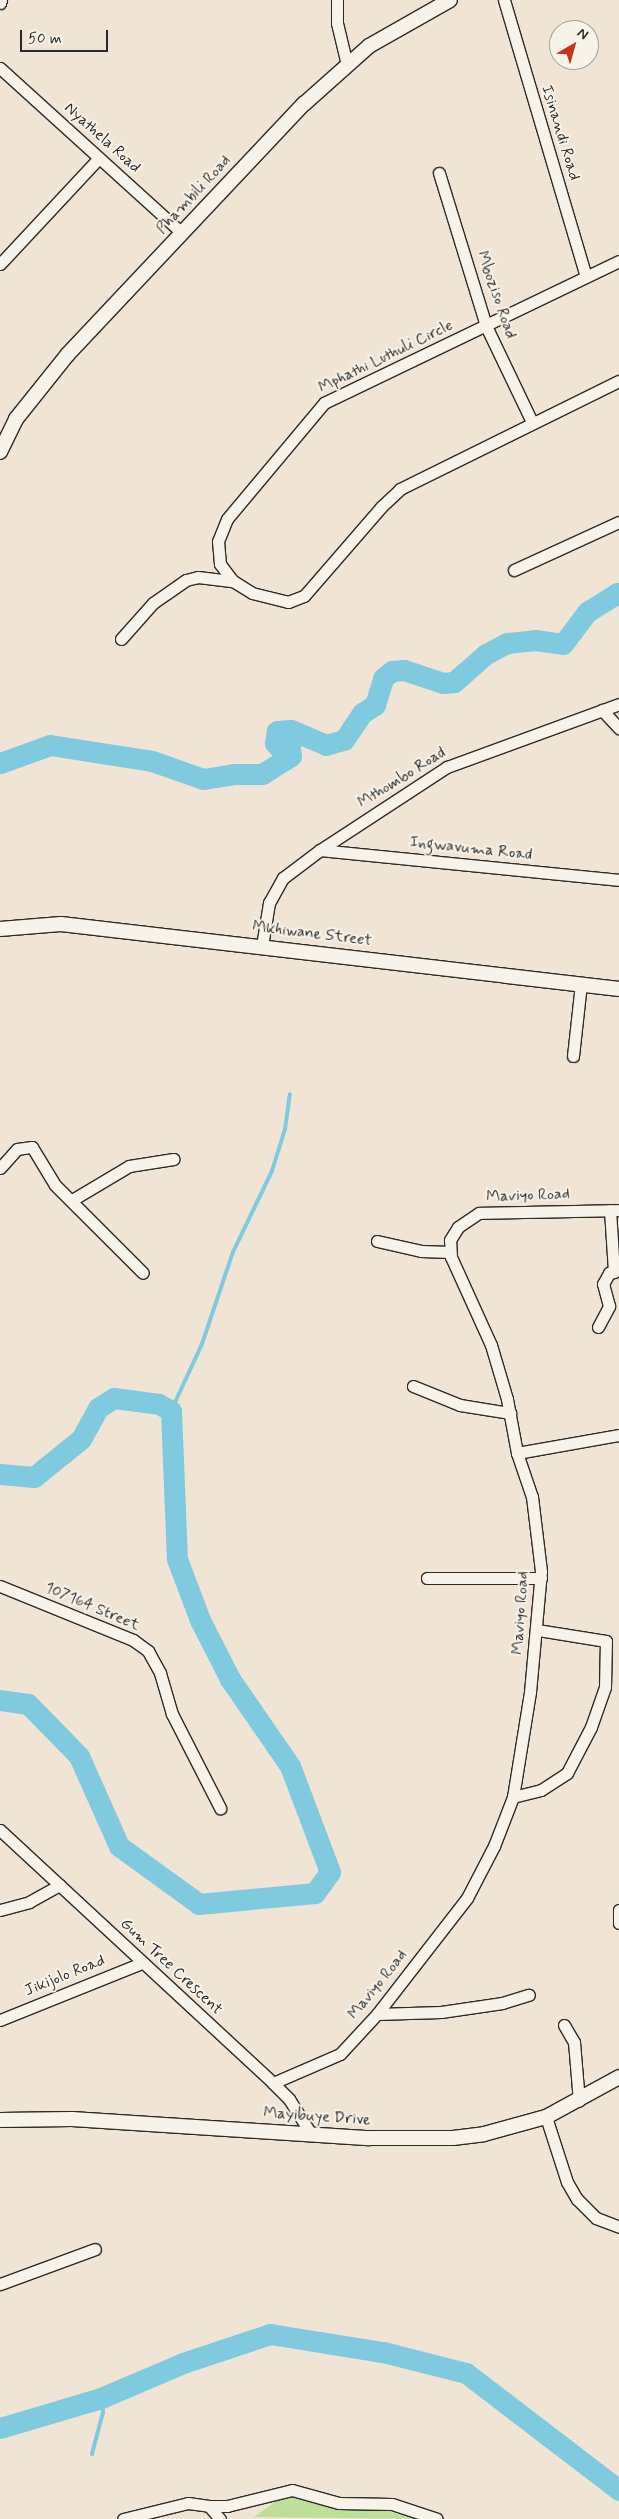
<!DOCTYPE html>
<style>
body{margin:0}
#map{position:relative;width:619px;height:2519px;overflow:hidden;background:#f0e4d5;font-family:Mynerve,sans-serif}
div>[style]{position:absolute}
.green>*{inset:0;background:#bfdf98}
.stream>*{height:4px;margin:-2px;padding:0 2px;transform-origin:2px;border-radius:2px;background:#7fcadf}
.river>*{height:21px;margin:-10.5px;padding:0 10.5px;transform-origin:10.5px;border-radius:10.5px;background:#7fcadf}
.roads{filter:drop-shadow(1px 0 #2b2b2b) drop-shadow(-1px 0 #2b2b2b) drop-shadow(0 1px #2b2b2b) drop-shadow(0 -1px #2b2b2b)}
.minor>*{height:11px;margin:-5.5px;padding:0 5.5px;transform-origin:5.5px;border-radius:5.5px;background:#f7f3e8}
.tertiary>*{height:14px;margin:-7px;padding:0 7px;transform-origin:7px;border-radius:7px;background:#f7f3e8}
span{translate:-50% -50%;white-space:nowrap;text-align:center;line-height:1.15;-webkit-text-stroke:4px #f7f3e8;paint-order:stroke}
.street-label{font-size:16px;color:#2b2b2b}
.north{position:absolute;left:549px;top:20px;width:50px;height:50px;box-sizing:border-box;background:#f7f3e8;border:1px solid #a5a39c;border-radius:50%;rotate:38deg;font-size:14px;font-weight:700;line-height:20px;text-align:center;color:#2b2b2b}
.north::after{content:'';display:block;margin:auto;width:18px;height:22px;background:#c8321e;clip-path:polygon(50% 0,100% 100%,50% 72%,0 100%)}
.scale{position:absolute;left:20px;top:30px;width:88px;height:22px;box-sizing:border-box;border:2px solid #2b2b2b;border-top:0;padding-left:6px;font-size:15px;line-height:18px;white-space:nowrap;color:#2b2b2b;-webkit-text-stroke:4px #f7f3e8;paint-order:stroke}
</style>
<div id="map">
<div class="green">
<i style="clip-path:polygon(286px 2494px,320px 2504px,376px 2506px,397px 2514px,429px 2519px,254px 2517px)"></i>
</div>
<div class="stream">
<i style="left:171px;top:1411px;width:74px;rotate:-65.2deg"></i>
<i style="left:202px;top:1344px;width:97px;rotate:-71.4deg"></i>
<i style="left:233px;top:1252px;width:90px;rotate:-64.3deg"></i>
<i style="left:272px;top:1171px;width:44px;rotate:-72.8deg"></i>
<i style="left:285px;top:1129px;width:35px;rotate:-82deg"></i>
<i style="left:92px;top:2454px;width:43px;rotate:-75.3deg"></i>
<i style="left:103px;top:2412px;width:14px;rotate:-98deg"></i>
</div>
<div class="river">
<i style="left:0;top:763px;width:53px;rotate:-19.8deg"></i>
<i style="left:50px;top:745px;width:103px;rotate:8.9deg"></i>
<i style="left:152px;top:761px;width:54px;rotate:19.4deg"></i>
<i style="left:203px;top:779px;width:30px;rotate:-9deg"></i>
<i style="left:233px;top:774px;width:29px"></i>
<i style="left:262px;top:774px;width:34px;rotate:-32deg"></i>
<i style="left:291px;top:756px;width:9px;rotate:-96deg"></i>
<i style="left:290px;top:747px;width:11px;rotate:180deg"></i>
<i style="left:279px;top:747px;width:6px;rotate:-135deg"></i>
<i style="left:275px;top:743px;width:12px;rotate:-81deg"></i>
<i style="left:277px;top:731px;width:14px;rotate:-4deg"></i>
<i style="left:291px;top:730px;width:38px;rotate:23deg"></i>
<i style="left:326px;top:745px;width:19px;rotate:-16deg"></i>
<i style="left:344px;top:740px;width:32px;rotate:-56deg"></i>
<i style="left:362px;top:713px;width:15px;rotate:-32deg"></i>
<i style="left:375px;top:705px;width:28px;rotate:-73deg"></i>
<i style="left:383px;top:678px;width:11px;rotate:-38deg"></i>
<i style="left:392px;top:671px;width:12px;rotate:-5deg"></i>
<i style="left:404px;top:670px;width:41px;rotate:18.4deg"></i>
<i style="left:443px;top:683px;width:11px;rotate:-5deg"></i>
<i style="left:454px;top:682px;width:43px;rotate:-41.2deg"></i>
<i style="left:486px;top:654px;width:24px;rotate:-28deg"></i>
<i style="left:507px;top:643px;width:28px;rotate:-6deg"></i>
<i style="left:535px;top:640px;width:28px;rotate:8deg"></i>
<i style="left:563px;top:644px;width:40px;rotate:-53deg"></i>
<i style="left:587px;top:612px;width:36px;rotate:-32deg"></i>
<i style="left:617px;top:593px;width:3px;rotate:45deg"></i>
<i style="left:0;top:1474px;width:34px;rotate:5deg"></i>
<i style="left:34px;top:1477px;width:60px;rotate:-39deg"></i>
<i style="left:81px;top:1439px;width:35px;rotate:-61deg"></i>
<i style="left:98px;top:1408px;width:19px;rotate:-32deg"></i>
<i style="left:114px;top:1398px;width:45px;rotate:7.6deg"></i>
<i style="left:159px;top:1404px;width:14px;rotate:30deg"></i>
<i style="left:171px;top:1411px;width:148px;rotate:87.7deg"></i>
<i style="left:177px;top:1559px;width:65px;rotate:69.3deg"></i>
<i style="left:200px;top:1620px;width:66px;rotate:63deg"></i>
<i style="left:230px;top:1679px;width:106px;rotate:55.4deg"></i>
<i style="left:290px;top:1766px;width:113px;rotate:69.3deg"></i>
<i style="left:330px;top:1872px;width:26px;rotate:126deg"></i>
<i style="left:315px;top:1893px;width:117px;rotate:174.6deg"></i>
<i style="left:199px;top:1904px;width:99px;rotate:-144.1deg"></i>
<i style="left:119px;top:1846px;width:98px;rotate:-114deg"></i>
<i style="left:79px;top:1756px;width:73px;rotate:-134.4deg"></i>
<i style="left:28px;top:1704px;width:28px;rotate:-172deg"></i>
<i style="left:0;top:2428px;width:105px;rotate:-16.5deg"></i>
<i style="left:101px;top:2398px;width:89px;rotate:-23.1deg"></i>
<i style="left:183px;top:2363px;width:92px;rotate:-18.4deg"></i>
<i style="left:270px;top:2334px;width:114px;rotate:9.1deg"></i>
<i style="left:383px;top:2352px;width:86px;rotate:14.2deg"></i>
<i style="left:466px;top:2373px;width:193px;rotate:37.4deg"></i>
</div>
<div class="roads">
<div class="minor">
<i style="left:337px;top:0;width:23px;rotate:90deg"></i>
<i style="left:337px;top:23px;width:43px;rotate:76.6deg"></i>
<i style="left:504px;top:0;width:288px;rotate:73.5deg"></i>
<i style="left:0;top:3px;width:3px;rotate:-72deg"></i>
<i style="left:0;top:68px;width:246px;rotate:42.2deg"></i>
<i style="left:439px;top:173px;width:160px;rotate:72.9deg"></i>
<i style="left:486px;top:326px;width:106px;rotate:64.4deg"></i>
<i style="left:619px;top:261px;width:327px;rotate:154.3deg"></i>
<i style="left:324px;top:403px;width:151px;rotate:129.9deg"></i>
<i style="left:227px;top:519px;width:24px;rotate:112deg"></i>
<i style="left:218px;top:541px;width:23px;rotate:85deg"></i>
<i style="left:220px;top:564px;width:21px;rotate:53deg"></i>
<i style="left:233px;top:581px;width:22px;rotate:32deg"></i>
<i style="left:252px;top:593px;width:37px;rotate:14deg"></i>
<i style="left:288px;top:602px;width:17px;rotate:-21deg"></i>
<i style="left:304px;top:596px;width:118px;rotate:-49.1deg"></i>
<i style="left:381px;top:507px;width:26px;rotate:-43deg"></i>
<i style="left:400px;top:489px;width:244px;rotate:-26.3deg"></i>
<i style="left:0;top:264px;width:145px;rotate:-47deg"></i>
<i style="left:514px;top:570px;width:115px;rotate:-24.6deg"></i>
<i style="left:121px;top:639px;width:48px;rotate:-48.4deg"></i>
<i style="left:153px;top:603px;width:40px;rotate:-34.9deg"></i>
<i style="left:186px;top:580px;width:12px;rotate:-14deg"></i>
<i style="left:198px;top:577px;width:35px;rotate:7deg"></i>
<i style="left:602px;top:710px;width:25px;rotate:47deg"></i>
<i style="left:320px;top:850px;width:301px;rotate:5.7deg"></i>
<i style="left:262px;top:946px;width:44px;rotate:-80.8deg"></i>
<i style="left:269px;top:903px;width:29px;rotate:-61deg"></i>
<i style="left:283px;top:878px;width:46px;rotate:-37.1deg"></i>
<i style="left:320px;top:850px;width:152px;rotate:-33.2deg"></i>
<i style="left:447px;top:767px;width:183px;rotate:-20.1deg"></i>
<i style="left:573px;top:1056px;width:72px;rotate:-83.7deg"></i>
<i style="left:0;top:1168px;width:25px;rotate:-48deg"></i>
<i style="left:17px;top:1149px;width:15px;rotate:-8deg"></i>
<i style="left:32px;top:1147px;width:44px;rotate:58.8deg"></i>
<i style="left:55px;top:1185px;width:124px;rotate:45deg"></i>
<i style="left:72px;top:1200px;width:66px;rotate:-30.8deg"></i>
<i style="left:129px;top:1166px;width:45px;rotate:-9deg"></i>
<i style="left:377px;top:1241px;width:45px;rotate:12.8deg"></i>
<i style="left:421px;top:1251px;width:29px;rotate:2deg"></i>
<i style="left:598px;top:1327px;width:24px;rotate:-62deg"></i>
<i style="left:609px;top:1306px;width:23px;rotate:-105deg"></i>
<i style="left:603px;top:1284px;width:13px;rotate:-61deg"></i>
<i style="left:609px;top:1273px;width:5px;rotate:-11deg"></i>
<i style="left:614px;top:1272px;width:62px;rotate:-93.7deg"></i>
<i style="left:413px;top:1386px;width:51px;rotate:22deg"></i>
<i style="left:460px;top:1405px;width:51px;rotate:9.1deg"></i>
<i style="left:517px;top:1453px;width:104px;rotate:-10deg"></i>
<i style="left:427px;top:1578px;width:114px"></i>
<i style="left:0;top:1586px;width:144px;rotate:22.1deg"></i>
<i style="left:133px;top:1640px;width:19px;rotate:36deg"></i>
<i style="left:148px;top:1651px;width:25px;rotate:61deg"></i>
<i style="left:160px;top:1673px;width:43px;rotate:73.7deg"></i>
<i style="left:172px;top:1714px;width:106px;rotate:62.9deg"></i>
<i style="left:513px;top:1797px;width:29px;rotate:-14deg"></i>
<i style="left:541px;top:1790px;width:31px;rotate:-33deg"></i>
<i style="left:567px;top:1773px;width:52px;rotate:-62.4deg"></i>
<i style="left:591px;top:1727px;width:42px;rotate:-70.7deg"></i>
<i style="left:605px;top:1687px;width:46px;rotate:-88.8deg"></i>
<i style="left:606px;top:1641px;width:70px;rotate:-170.9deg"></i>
<i style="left:0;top:1830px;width:372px;rotate:42.8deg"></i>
<i style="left:273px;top:2083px;width:23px;rotate:45deg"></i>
<i style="left:289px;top:2099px;width:41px;rotate:57.8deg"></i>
<i style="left:0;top:1910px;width:30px;rotate:-15deg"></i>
<i style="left:29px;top:1902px;width:35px;rotate:-29deg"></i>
<i style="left:619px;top:1910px;width:13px;rotate:90deg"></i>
<i style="left:377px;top:2014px;width:64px;rotate:-1.8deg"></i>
<i style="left:441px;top:2012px;width:62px;rotate:-8.4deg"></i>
<i style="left:502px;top:2003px;width:28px;rotate:-17deg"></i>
<i style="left:0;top:2020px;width:153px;rotate:-21.9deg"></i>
<i style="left:564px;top:2025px;width:20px;rotate:60deg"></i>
<i style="left:574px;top:2042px;width:59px;rotate:85.2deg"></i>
<i style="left:273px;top:2083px;width:73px;rotate:-23.4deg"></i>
<i style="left:340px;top:2054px;width:54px;rotate:-47.2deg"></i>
<i style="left:377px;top:2014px;width:147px;rotate:-52.2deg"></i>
<i style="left:467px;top:1898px;width:59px;rotate:-62.6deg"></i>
<i style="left:494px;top:1846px;width:53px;rotate:-68.8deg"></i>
<i style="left:513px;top:1797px;width:106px;rotate:-80.8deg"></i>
<i style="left:530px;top:1692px;width:121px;rotate:-84.8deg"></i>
<i style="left:541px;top:1571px;width:75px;rotate:-96.9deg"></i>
<i style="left:532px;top:1497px;width:46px;rotate:-108.8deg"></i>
<i style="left:517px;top:1453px;width:55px;rotate:-100.5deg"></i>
<i style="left:507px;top:1399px;width:56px;rotate:-106.5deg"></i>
<i style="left:491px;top:1345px;width:97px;rotate:-114.4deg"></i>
<i style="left:451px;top:1257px;width:17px;rotate:-93deg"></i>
<i style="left:450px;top:1240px;width:15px;rotate:-58deg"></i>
<i style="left:458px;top:1227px;width:25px;rotate:-34deg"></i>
<i style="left:479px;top:1213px;width:140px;rotate:-1.2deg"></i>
<i style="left:546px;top:2117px;width:68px;rotate:72.1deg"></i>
<i style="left:567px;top:2182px;width:20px;rotate:60deg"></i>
<i style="left:577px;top:2199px;width:27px;rotate:45deg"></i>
<i style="left:596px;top:2218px;width:25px;rotate:21deg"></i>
<i style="left:0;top:2284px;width:101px;rotate:-20.2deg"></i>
<i style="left:209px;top:2506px;width:18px"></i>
<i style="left:227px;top:2506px;width:67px;rotate:-13.8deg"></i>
<i style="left:292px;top:2490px;width:49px;rotate:15.5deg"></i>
<i style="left:339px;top:2503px;width:53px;rotate:1.1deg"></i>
<i style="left:392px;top:2504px;width:47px;rotate:18.4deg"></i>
<i style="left:123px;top:2519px;width:67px;rotate:-13.8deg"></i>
<i style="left:188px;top:2503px;width:21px;rotate:8deg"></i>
<i style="left:209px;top:2506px;width:17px;rotate:50deg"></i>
</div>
<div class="tertiary">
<i style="left:0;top:452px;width:37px;rotate:-64deg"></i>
<i style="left:16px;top:419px;width:83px;rotate:-51.3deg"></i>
<i style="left:68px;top:354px;width:344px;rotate:-46.7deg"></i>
<i style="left:304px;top:104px;width:87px;rotate:-41.7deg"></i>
<i style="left:369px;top:46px;width:93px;rotate:-29.6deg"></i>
<i style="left:0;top:929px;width:61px;rotate:-4.7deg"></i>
<i style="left:61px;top:924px;width:562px;rotate:6.64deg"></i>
<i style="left:0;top:2120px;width:72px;rotate:-0.8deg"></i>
<i style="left:72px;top:2119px;width:298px;rotate:3.7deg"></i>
<i style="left:369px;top:2138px;width:84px"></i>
<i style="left:453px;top:2138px;width:31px;rotate:-7deg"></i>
<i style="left:484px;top:2134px;width:64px;rotate:-15.3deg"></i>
<i style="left:546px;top:2117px;width:83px;rotate:-28.7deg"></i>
</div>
</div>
<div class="street-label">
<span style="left:560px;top:133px;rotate:73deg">Isinandi Road</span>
<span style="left:102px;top:138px;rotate:42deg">Nyathela Road</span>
<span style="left:194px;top:195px;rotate:-47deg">Phambili Road</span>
<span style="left:496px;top:295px;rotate:71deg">Mboziso Road</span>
<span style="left:386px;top:357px;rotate:-26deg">Mphathi Luthuli Circle</span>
<span style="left:402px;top:778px;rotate:-32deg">Mthombo Road</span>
<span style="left:471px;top:849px;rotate:6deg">Ingwavuma Road</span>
<span style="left:312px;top:934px;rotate:7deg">Mkhiwane Street</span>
<span style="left:528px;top:1196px;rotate:-2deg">Maviyo Road</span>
<span style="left:92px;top:1607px;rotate:23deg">107164 Street</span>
<span style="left:521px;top:1613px;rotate:-86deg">Maviyo Road</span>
<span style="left:171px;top:1967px;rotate:43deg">Gum Tree Crescent</span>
<span style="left:65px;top:1976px;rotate:-22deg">Jikijolo Road</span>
<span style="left:378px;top:1985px;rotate:-51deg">Maviyo Road</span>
<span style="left:317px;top:2117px;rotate:4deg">Mayibuye Drive</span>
</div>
<div class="north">N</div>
<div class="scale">50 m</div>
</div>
